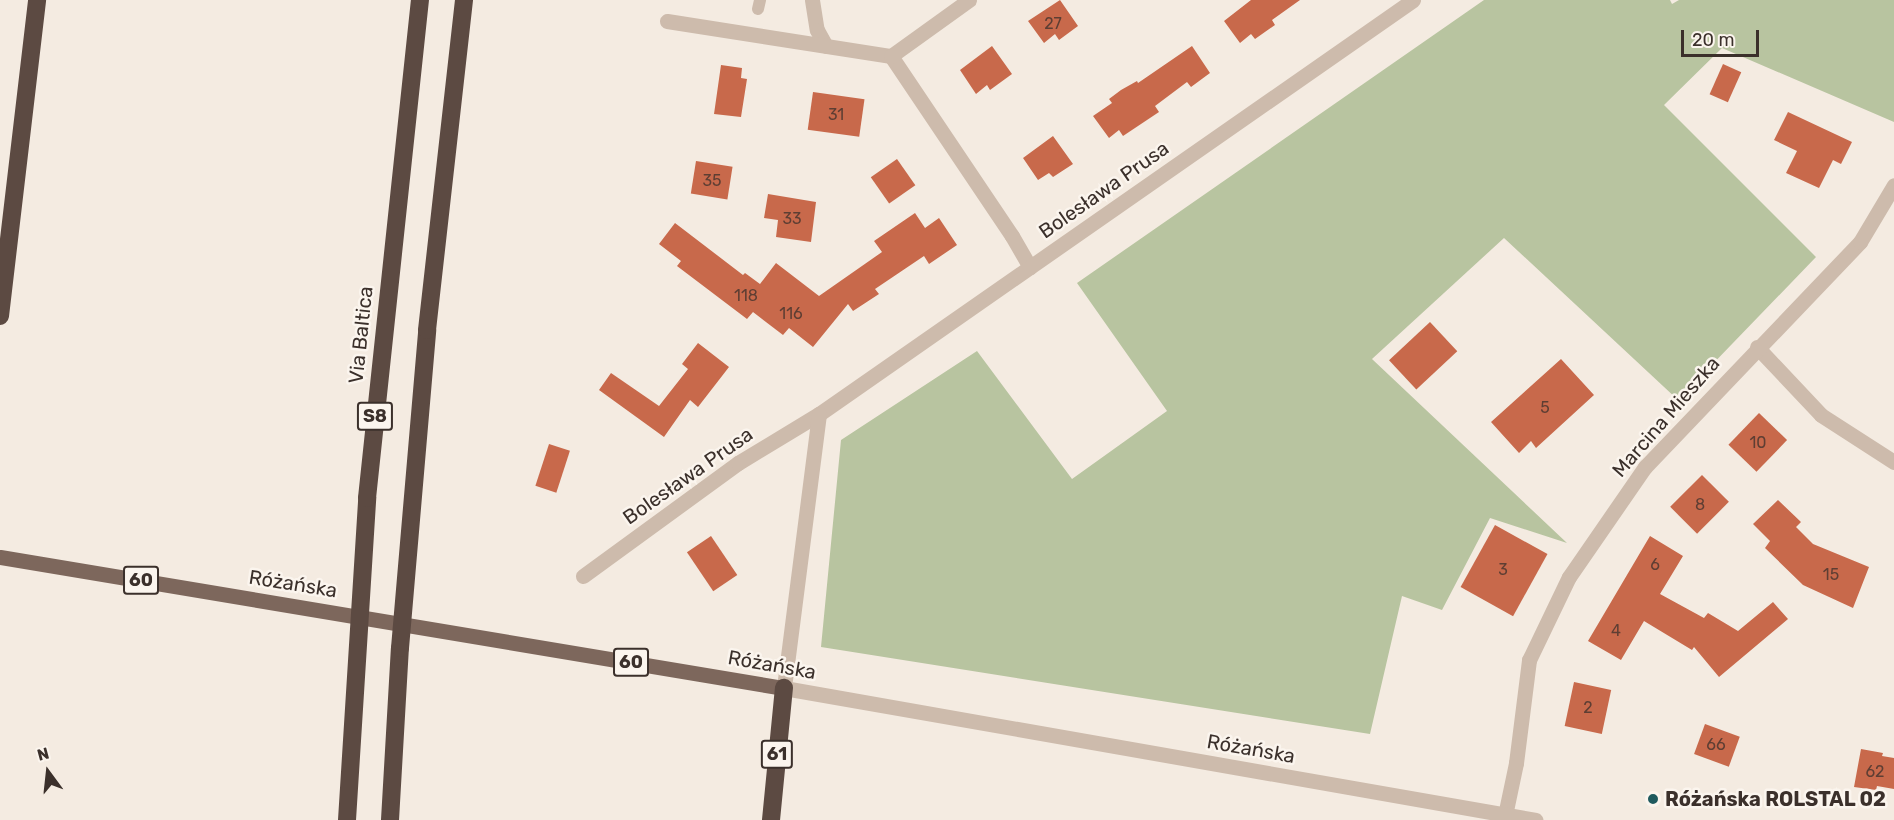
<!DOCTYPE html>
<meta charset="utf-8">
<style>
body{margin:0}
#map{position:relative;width:1894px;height:820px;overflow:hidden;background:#f4ebe1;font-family:Rubik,sans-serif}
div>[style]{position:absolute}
.green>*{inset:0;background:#b8c4a0}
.building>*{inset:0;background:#c8694b;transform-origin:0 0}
.service>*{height:12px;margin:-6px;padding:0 6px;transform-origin:6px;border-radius:6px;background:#cdbbac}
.minor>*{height:15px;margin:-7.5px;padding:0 7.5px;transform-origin:7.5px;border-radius:7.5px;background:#cdbbac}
.tertiary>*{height:15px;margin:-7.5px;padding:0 7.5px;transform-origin:7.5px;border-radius:7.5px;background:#cdbbac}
.primary>*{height:15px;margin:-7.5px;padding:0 7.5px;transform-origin:7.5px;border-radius:7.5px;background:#7d675c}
.motorway>*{height:18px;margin:-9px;padding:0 9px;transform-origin:9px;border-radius:9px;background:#5c4a42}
.dots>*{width:16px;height:16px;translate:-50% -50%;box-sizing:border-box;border:3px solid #fbf5ee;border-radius:50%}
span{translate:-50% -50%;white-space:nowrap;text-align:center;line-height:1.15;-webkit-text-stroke:5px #fbf5ee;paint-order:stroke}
.number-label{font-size:16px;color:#5e3e33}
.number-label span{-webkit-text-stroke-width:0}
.shield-label span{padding:2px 4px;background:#fbf5ee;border:2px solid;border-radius:4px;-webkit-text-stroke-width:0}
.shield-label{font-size:18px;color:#3b302b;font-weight:700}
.street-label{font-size:20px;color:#3b302b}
.poi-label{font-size:20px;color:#3b302b;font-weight:700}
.left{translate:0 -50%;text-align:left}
.north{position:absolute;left:18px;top:742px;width:60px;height:60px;-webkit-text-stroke:4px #fbf5ee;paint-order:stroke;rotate:345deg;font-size:16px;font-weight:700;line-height:24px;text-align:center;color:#3b302b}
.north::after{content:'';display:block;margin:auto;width:21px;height:27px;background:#3b302b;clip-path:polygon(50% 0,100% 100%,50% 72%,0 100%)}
.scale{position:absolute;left:1681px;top:30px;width:78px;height:27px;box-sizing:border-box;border:3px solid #3b302b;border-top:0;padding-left:8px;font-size:18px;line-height:21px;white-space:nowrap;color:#3b302b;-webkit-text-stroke:4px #fbf5ee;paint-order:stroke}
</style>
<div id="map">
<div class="green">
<i style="clip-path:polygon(1484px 0,1670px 0,1672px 4px,1679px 0,1894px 0,1894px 122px,1722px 48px,1664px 105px,1816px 257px,1678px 400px,1504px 238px,1372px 359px,1567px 543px,1490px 518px,1442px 610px,1402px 596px,1370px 734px,821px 647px,841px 440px,977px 351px,1072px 479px,1167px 411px,1077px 283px)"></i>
</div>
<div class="building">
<i style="clip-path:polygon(1060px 0,1078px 26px,1059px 40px,1055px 34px,1044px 43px,1028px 21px)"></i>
<i style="clip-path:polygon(1251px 0,1300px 0,1272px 20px,1275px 25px,1255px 39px,1251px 34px,1240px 43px,1224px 21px)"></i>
<i style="clip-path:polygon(992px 46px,1012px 74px,990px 90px,987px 85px,976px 94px,960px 70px)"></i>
<i style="clip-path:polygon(1192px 46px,1210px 73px,1191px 87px,1187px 82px,1155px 106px,1159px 112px,1123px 136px,1119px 130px,1109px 138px,1093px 116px,1112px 103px,1109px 99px,1121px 90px,1137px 81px,1138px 83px)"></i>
<i style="left:1723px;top:64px;width:20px;height:33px;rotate:24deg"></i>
<i style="clip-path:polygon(721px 65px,742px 68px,741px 78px,747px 79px,741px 117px,714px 114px)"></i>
<i style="left:813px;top:92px;width:52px;height:38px;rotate:8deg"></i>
<i style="clip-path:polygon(1788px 112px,1852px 142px,1841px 164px,1833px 160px,1819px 188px,1786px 173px,1797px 151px,1774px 140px)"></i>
<i style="clip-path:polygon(1053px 136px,1073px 164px,1053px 177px,1049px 173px,1038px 180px,1023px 158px)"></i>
<i style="left:897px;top:159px;width:32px;height:32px;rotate:55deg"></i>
<i style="left:696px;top:161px;width:37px;height:33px;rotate:9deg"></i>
<i style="clip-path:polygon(768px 194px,816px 202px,811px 242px,776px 237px,778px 220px,764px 218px)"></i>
<i style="clip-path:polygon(915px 213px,925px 228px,939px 218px,957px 245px,929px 264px,924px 256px,875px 289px,879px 294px,853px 311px,848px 304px,813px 347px,789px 328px,783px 335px,753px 312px,747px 319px,677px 266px,681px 261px,659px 244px,675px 223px,743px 275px,745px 273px,760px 284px,776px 263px,819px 296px,882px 252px,874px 241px)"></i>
<i style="left:1430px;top:322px;width:40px;height:56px;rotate:47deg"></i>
<i style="clip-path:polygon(698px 343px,729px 367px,698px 407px,690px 400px,664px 437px,599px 390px,611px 373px,659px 406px,688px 369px,682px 364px)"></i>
<i style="clip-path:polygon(1561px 359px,1594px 395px,1536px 448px,1531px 441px,1519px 453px,1491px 422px)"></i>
<i style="left:1759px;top:413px;width:39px;height:44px;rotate:44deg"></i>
<i style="left:549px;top:444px;width:22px;height:44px;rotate:18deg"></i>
<i style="left:1702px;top:475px;width:38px;height:45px;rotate:45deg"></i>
<i style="clip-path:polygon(1778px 500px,1801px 522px,1796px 527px,1813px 544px,1869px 567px,1853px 608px,1803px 585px,1765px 548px,1770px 541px,1753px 524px)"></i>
<i style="left:1495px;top:525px;width:60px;height:71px;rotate:29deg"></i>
<i style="left:711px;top:536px;width:47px;height:29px;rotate:56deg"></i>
<i style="clip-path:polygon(1650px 536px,1683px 556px,1660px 594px,1704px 618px,1708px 613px,1738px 631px,1773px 602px,1788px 619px,1719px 677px,1694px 647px,1692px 650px,1644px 621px,1621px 660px,1588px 641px)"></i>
<i style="left:1574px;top:682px;width:38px;height:45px;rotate:12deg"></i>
<i style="left:1705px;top:724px;width:37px;height:32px;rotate:20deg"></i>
<i style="clip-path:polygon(1861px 749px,1883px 753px,1882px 756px,1894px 758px,1894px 789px,1877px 786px,1876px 790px,1854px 787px)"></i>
</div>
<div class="service">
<i style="left:758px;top:9px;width:9px;rotate:-77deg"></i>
</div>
<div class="minor">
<i style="left:812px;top:0;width:30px;rotate:81deg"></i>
<i style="left:817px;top:30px;width:18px;rotate:61deg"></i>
<i style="left:667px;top:21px;width:227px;rotate:8.9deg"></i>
<i style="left:891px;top:56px;width:217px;rotate:56.1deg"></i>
<i style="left:1012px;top:236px;width:36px;rotate:60deg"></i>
<i style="left:891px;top:56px;width:96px;rotate:-35.7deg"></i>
<i style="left:1757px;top:347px;width:93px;rotate:46.7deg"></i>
<i style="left:1821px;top:415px;width:87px;rotate:32.8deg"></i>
<i style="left:583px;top:576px;width:192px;rotate:-36.1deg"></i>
<i style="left:738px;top:463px;width:95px;rotate:-31.2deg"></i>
<i style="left:1504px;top:820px;width:58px;rotate:-78.1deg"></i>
<i style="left:1516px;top:763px;width:104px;rotate:-82.8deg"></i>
<i style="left:1529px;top:660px;width:92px;rotate:-64.3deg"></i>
<i style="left:1569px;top:577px;width:134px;rotate:-55.4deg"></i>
<i style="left:1645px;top:467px;width:311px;rotate:-46.3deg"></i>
<i style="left:1860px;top:242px;width:66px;rotate:-59.2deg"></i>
</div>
<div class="tertiary">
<i style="left:1413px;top:0;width:724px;rotate:145.12deg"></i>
<i style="left:819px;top:414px;width:276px;rotate:97.3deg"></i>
<i style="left:784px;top:688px;width:763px;rotate:9.96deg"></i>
</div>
<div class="primary">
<i style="left:0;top:557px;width:795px;rotate:9.49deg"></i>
</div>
<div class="motorway">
<i style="left:0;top:316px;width:318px;rotate:-83.3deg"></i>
<i style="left:347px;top:820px;width:323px;rotate:-86.4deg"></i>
<i style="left:367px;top:498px;width:501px;rotate:-83.93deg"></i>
<i style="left:390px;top:820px;width:172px;rotate:-86.7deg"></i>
<i style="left:400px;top:648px;width:319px;rotate:-85.1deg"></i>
<i style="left:427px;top:330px;width:332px;rotate:-83.6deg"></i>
<i style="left:771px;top:820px;width:133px;rotate:-84.4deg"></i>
</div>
<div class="dots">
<i style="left:1653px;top:799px;background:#1f5a5e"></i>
</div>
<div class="number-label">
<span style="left:1053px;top:24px">27</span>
<span style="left:836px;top:115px">31</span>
<span style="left:712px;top:181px">35</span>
<span style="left:792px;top:219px">33</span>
<span style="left:746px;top:296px">118</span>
<span style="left:791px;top:314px">116</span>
<span style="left:1545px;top:408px">5</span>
<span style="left:1758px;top:443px">10</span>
<span style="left:1700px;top:505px">8</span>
<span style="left:1655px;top:565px">6</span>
<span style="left:1503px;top:570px">3</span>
<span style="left:1831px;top:575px">15</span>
<span style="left:1616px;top:631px">4</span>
<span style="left:1588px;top:708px">2</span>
<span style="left:1716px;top:745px">66</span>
<span style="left:1875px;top:772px">62</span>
</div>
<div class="shield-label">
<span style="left:375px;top:416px">S8</span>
<span style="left:141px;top:580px">60</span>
<span style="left:631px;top:662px">60</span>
<span style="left:777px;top:754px">61</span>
</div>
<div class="street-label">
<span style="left:1104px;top:190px;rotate:-35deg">Bolesława Prusa</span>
<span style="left:361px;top:335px;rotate:-84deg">Via Baltica</span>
<span style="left:1666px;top:417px;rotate:-49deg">Marcina Mieszka</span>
<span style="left:688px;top:476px;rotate:-35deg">Bolesława Prusa</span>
<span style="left:293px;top:584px;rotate:9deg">Różańska</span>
<span style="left:772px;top:665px;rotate:10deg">Różańska</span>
<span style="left:1251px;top:749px;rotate:10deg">Różańska</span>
</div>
<div class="poi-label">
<span class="left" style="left:1665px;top:799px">Różańska ROLSTAL 02</span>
</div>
<div class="north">N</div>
<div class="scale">20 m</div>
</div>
